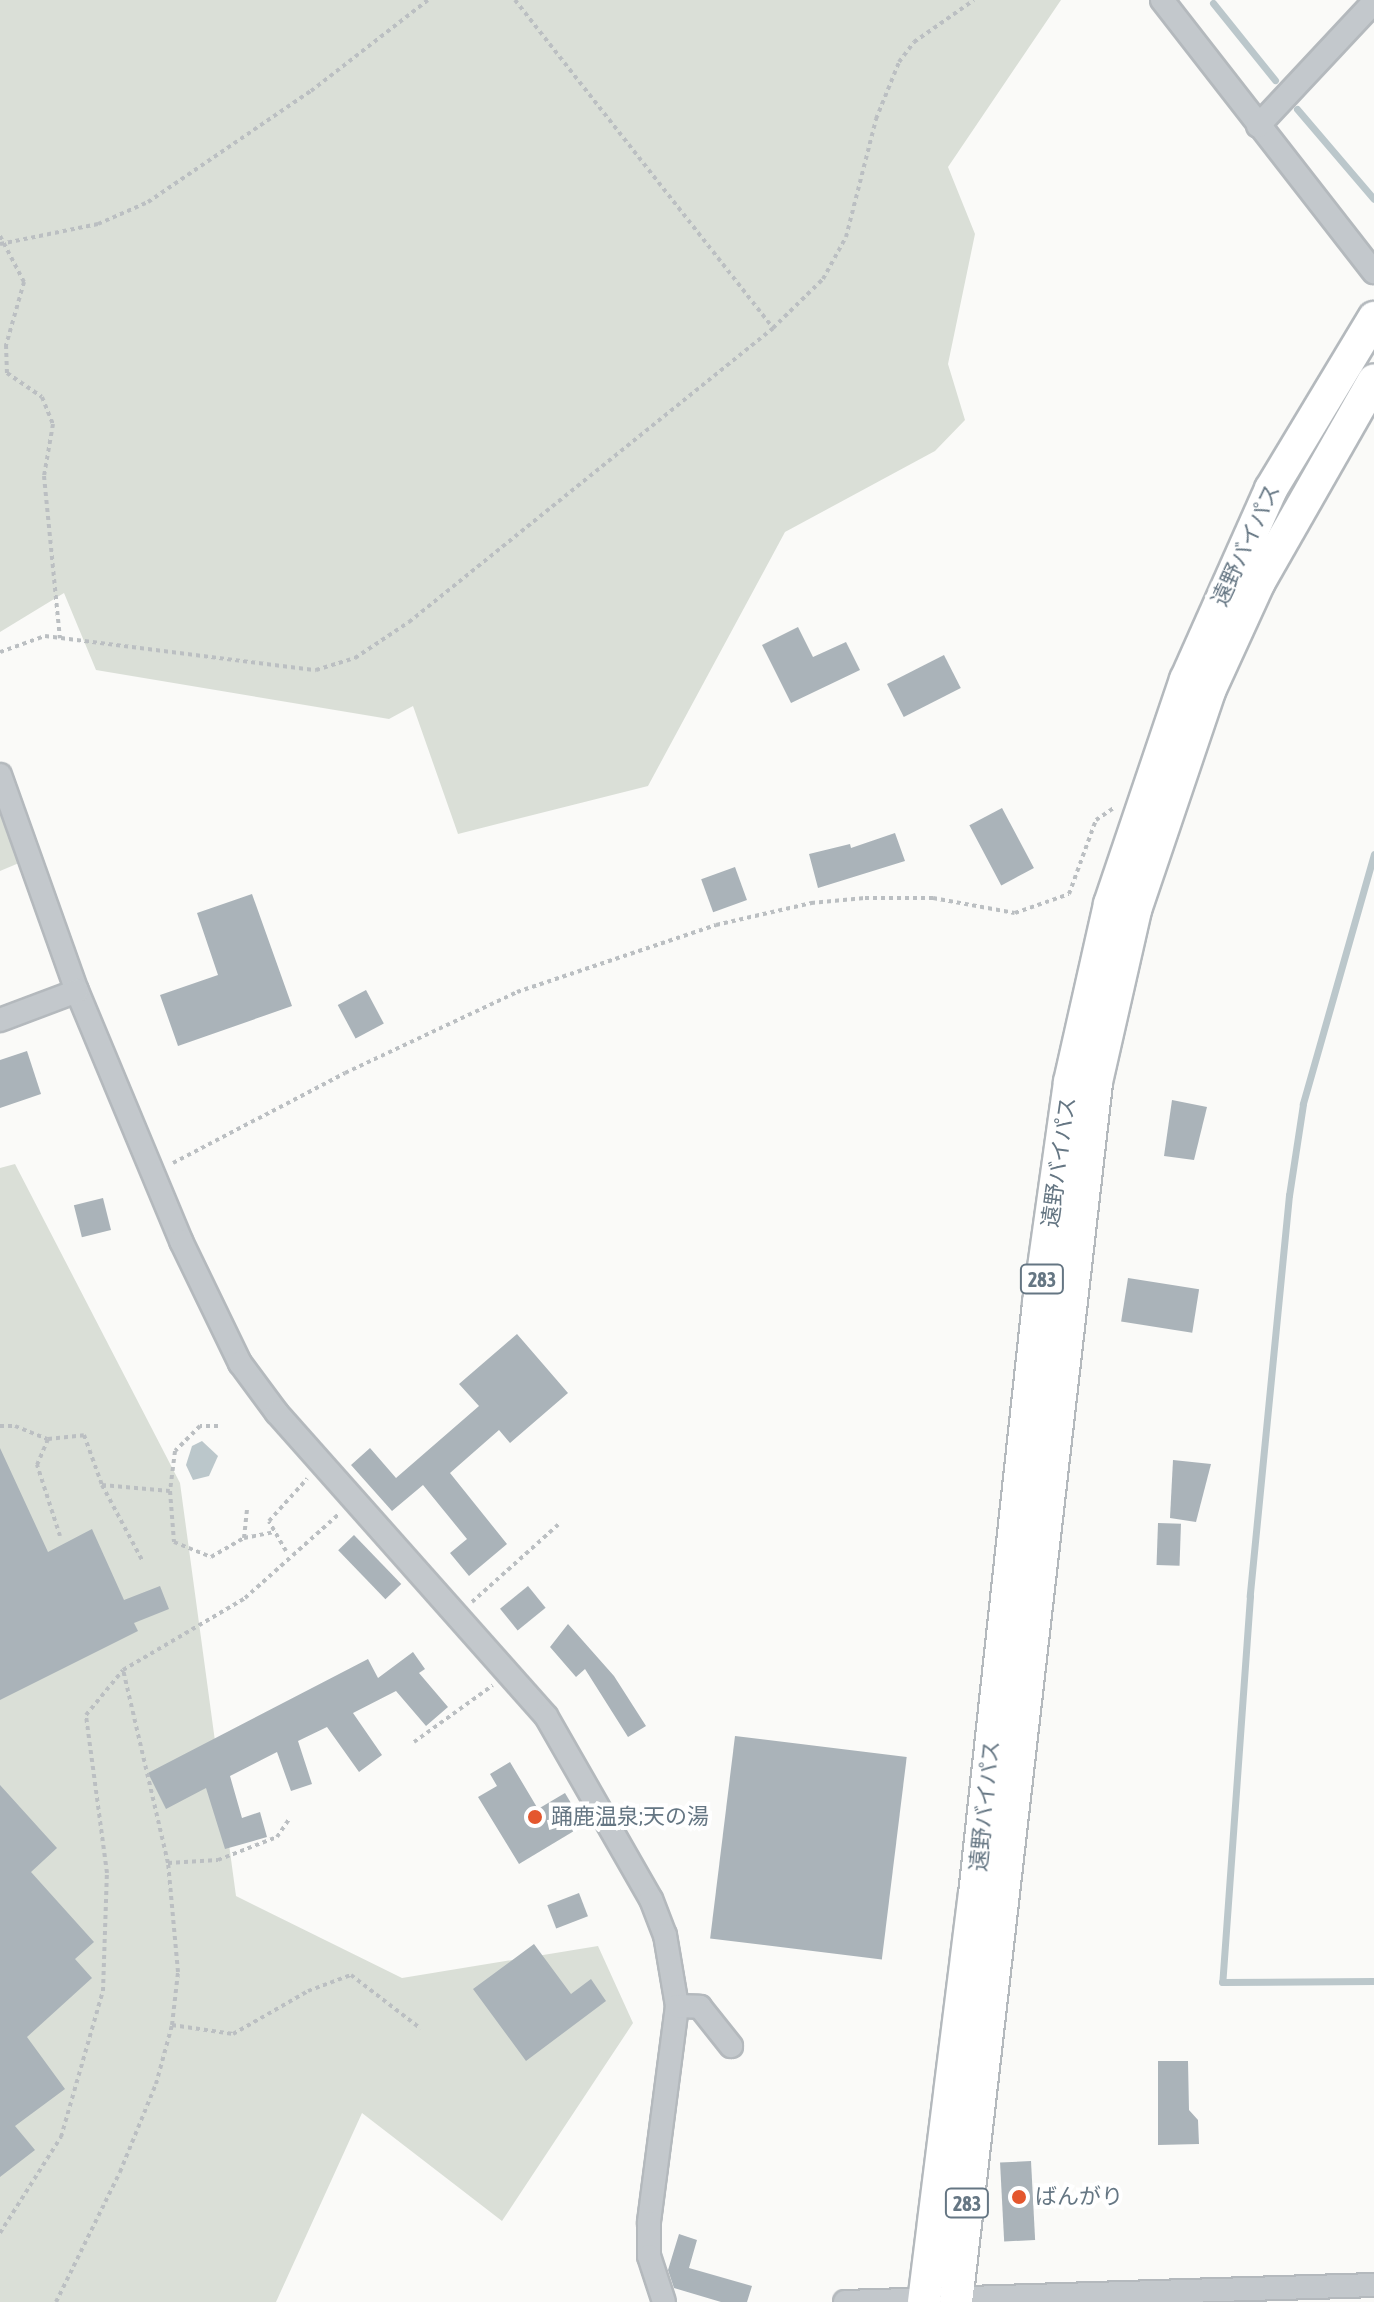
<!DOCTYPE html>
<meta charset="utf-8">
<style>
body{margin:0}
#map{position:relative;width:1374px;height:2302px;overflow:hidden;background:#fafaf8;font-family:"Asap Condensed","Noto Sans JP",sans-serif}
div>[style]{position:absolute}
.green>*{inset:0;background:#dadfd7}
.water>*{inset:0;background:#bbc7cb}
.stream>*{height:7px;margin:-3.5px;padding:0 3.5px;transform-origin:3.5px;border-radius:3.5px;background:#bbc7cb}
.building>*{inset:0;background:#aab3b9;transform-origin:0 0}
.path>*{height:4px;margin-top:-2px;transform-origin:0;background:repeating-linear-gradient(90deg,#bbbfc2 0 4px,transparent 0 8px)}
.roads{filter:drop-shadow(2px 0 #b4b9bd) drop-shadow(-2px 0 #b4b9bd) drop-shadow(0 2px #b4b9bd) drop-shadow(0 -2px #b4b9bd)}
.minor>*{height:22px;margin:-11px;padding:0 11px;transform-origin:11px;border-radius:11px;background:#c3c8cc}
.highway>*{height:32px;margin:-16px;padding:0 16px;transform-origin:16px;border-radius:16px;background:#fff}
.dots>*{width:22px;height:22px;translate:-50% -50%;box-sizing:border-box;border:4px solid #fff;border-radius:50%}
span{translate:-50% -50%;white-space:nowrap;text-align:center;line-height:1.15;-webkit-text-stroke:8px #fff;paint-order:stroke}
.shield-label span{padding:2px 6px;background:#fff;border:2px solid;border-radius:6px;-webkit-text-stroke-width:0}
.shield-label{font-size:20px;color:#657683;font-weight:700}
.street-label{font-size:22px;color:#657683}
.poi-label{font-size:22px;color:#657683}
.left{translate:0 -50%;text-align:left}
</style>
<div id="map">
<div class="green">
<i style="clip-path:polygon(0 0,1061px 0,948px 167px,975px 234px,948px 364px,965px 420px,935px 451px,785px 532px,648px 786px,458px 834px,413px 706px,389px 719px,96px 670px,64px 593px,0 632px)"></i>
<i style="clip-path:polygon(0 807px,19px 863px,0 871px)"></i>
<i style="clip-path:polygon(15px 1164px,180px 1483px,236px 1896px,402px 1978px,598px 1946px,633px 2023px,502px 2221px,362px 2113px,276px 2302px,0 2302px,0 1168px)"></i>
</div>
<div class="water">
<i style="clip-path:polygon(202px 1441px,218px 1456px,209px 1476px,193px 1480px,186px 1465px,192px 1446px)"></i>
</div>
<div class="stream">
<i style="left:1213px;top:3px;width:99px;rotate:51.2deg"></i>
<i style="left:1297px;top:109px;width:118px;rotate:49.5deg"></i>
<i style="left:1374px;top:854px;width:260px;rotate:105.9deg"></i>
<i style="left:1303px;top:1104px;width:92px;rotate:98.7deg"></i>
<i style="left:1289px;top:1195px;width:403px;rotate:95.6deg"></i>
<i style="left:1250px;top:1596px;width:387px;rotate:94.1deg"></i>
<i style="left:1222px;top:1982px;width:152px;rotate:-0.4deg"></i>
</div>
<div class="building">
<i style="clip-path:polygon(798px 627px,813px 657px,846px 642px,860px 670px,791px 703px,762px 645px)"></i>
<i style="left:944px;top:655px;width:37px;height:64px;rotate:63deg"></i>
<i style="left:1002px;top:808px;width:68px;height:37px;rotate:62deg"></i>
<i style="clip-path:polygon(895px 833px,905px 861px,818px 888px,809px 854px,850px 844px,851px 848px)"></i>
<i style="left:735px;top:867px;width:35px;height:36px;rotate:70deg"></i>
<i style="clip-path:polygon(252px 894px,292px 1006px,178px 1046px,160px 995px,218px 975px,197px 913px)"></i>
<i style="left:366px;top:990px;width:38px;height:32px;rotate:62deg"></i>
<i style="clip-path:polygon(27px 1051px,41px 1094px,0 1108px,0 1060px)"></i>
<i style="clip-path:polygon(1172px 1100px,1207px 1107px,1194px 1160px,1164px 1156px)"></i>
<i style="left:103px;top:1198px;width:33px;height:30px;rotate:76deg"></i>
<i style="left:1128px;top:1278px;width:72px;height:44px;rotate:9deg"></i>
<i style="clip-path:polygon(517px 1334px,568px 1393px,510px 1443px,499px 1430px,450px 1473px,507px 1544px,469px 1576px,450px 1553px,467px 1539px,423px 1485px,392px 1511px,351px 1465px,370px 1448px,396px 1478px,479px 1406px,459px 1384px)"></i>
<i style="clip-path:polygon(0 1448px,48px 1552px,92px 1529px,124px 1600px,160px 1586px,169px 1609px,134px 1623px,138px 1631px,0 1700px)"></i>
<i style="clip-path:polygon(1173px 1460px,1211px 1464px,1196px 1522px,1170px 1518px)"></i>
<i style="left:1158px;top:1523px;width:23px;height:42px;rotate:2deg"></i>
<i style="left:354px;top:1535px;width:68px;height:22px;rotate:46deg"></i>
<i style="left:528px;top:1586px;width:28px;height:36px;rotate:51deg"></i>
<i style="clip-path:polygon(568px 1624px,614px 1676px,646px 1726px,628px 1737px,585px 1669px,576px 1677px,550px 1647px)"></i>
<i style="clip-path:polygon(413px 1652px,425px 1669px,419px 1673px,448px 1707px,426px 1726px,396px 1691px,353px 1713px,382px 1755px,359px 1772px,327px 1727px,298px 1741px,312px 1784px,291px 1791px,277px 1752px,230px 1776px,242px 1818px,260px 1812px,267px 1837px,225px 1849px,206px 1788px,166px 1809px,148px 1773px,368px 1659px,378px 1678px)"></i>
<i style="left:735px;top:1736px;width:173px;height:204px;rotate:7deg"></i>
<i style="clip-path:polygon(510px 1762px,538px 1809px,565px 1793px,584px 1825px,519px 1864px,478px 1797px,497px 1786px,490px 1774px)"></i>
<i style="clip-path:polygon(0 1785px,57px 1848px,31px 1872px,94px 1942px,75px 1959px,92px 1978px,27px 2037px,65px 2089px,15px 2126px,35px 2150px,0 2177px)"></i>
<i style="left:579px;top:1893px;width:25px;height:34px;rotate:69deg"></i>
<i style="clip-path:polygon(534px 1944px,571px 1994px,591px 1979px,606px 2001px,526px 2061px,473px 1989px)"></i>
<i style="clip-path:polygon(1158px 2061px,1188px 2061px,1189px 2110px,1198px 2120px,1199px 2144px,1158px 2145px)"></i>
<i style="left:1031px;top:2161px;width:79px;height:31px;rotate:87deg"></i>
<i style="clip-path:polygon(679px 2234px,697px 2240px,689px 2268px,752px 2286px,747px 2302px,721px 2302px,674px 2288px,668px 2270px)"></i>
</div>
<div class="path">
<i style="left:515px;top:0;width:417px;rotate:51.8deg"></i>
<i style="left:0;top:236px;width:52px;rotate:62.4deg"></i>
<i style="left:24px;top:282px;width:66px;rotate:105.9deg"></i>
<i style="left:6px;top:345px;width:28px;rotate:88deg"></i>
<i style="left:7px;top:373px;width:42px;rotate:34.4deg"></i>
<i style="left:42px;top:397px;width:29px;rotate:68deg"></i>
<i style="left:53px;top:424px;width:53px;rotate:99.8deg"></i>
<i style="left:44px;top:476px;width:163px;rotate:84.4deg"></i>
<i style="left:0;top:244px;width:100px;rotate:-11.5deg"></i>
<i style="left:98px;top:224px;width:55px;rotate:-23.7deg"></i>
<i style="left:148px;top:202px;width:197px;rotate:-34.3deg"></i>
<i style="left:311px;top:91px;width:148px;rotate:-37.9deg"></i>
<i style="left:0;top:652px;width:48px;rotate:-19.6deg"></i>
<i style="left:45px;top:636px;width:273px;rotate:7.2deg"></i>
<i style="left:316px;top:670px;width:41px;rotate:-17.1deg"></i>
<i style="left:355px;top:658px;width:65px;rotate:-33.7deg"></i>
<i style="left:409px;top:622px;width:468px;rotate:-38.9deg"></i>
<i style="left:773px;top:328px;width:70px;rotate:-44.4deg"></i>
<i style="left:823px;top:279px;width:48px;rotate:-61.3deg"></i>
<i style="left:846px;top:237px;width:122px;rotate:-75.7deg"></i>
<i style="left:876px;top:119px;width:61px;rotate:-68deg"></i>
<i style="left:899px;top:62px;width:25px;rotate:-53deg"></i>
<i style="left:914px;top:42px;width:73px;rotate:-35deg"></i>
<i style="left:173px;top:1163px;width:194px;rotate:-27.6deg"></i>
<i style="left:345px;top:1073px;width:190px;rotate:-25.2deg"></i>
<i style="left:517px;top:992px;width:210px;rotate:-18.6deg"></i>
<i style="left:716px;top:925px;width:98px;rotate:-13deg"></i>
<i style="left:811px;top:903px;width:54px;rotate:-5.3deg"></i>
<i style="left:865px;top:898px;width:68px"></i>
<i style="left:933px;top:898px;width:83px;rotate:10.4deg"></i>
<i style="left:1015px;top:913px;width:57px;rotate:-19.4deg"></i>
<i style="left:1069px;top:894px;width:79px;rotate:-70deg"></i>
<i style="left:1096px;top:820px;width:22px;rotate:-34deg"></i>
<i style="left:0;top:1426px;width:15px"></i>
<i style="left:15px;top:1426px;width:35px;rotate:22deg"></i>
<i style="left:218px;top:1426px;width:18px;rotate:180deg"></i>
<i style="left:200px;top:1426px;width:35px;rotate:135deg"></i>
<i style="left:175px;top:1451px;width:40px;rotate:97.1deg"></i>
<i style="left:170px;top:1491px;width:51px;rotate:85.5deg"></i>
<i style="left:174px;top:1542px;width:40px;rotate:22deg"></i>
<i style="left:211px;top:1557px;width:38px;rotate:-30deg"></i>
<i style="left:244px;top:1538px;width:32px;rotate:-11deg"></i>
<i style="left:102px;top:1485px;width:68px;rotate:5deg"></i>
<i style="left:60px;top:1536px;width:75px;rotate:-107.9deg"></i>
<i style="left:37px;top:1465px;width:28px;rotate:-67deg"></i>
<i style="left:48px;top:1439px;width:36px;rotate:-6deg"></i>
<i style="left:84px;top:1435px;width:53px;rotate:70.2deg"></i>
<i style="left:102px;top:1485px;width:85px;rotate:61.9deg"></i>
<i style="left:244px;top:1538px;width:29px;rotate:-84deg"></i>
<i style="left:286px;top:1551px;width:34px;rotate:-120deg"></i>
<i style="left:269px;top:1521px;width:57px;rotate:-47.9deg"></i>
<i style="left:472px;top:1602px;width:117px;rotate:-41.9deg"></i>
<i style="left:414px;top:1742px;width:97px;rotate:-35.8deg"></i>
<i style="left:168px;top:1863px;width:50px;rotate:-3.4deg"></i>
<i style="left:218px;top:1860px;width:63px;rotate:-21.3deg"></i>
<i style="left:277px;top:1837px;width:22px;rotate:-56deg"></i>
<i style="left:172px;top:2025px;width:62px;rotate:8.4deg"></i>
<i style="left:233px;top:2034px;width:86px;rotate:-29.8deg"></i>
<i style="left:308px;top:1991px;width:46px;rotate:-20.4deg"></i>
<i style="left:351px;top:1975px;width:88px;rotate:37.6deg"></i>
<i style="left:0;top:2233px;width:114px;rotate:-57.6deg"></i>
<i style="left:61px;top:2137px;width:152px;rotate:-74deg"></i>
<i style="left:103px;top:1991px;width:118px;rotate:-88.1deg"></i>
<i style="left:107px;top:1873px;width:159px;rotate:-97.6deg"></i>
<i style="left:86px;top:1715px;width:58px;rotate:-50.6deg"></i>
<i style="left:56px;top:2302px;width:145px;rotate:-63.8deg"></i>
<i style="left:120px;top:2172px;width:95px;rotate:-67.8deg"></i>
<i style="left:156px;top:2084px;width:61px;rotate:-74.8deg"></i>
<i style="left:172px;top:2025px;width:53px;rotate:-83.5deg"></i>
<i style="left:178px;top:1972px;width:109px;rotate:-95.2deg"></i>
<i style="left:168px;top:1863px;width:198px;rotate:-103.1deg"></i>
<i style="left:123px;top:1670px;width:142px;rotate:-30.5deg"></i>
<i style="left:245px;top:1598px;width:127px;rotate:-41.8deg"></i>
</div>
<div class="roads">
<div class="minor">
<i style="left:1162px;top:0;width:345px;rotate:52.1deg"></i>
<i style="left:1258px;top:126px;width:170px;rotate:-46.9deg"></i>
<i style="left:0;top:775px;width:229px;rotate:70.4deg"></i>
<i style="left:77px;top:991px;width:271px;rotate:67.4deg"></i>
<i style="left:181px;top:1241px;width:136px;rotate:64.2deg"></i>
<i style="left:240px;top:1363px;width:62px;rotate:53.5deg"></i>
<i style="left:277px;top:1413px;width:405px;rotate:48.4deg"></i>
<i style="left:546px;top:1716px;width:211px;rotate:60.2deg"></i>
<i style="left:651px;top:1899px;width:39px;rotate:69deg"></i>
<i style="left:665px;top:1935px;width:72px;rotate:80.4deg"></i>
<i style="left:677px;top:2006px;width:219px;rotate:97.4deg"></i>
<i style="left:649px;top:2223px;width:33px;rotate:90deg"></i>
<i style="left:649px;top:2256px;width:48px;rotate:71.9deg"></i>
<i style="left:0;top:1020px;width:82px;rotate:-20.6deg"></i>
<i style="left:677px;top:2006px;width:23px;rotate:2deg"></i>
<i style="left:700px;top:2007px;width:50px;rotate:51.5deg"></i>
<i style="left:845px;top:2302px;width:529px;rotate:-1.84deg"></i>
</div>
<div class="highway">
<i style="left:924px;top:2302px;width:410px;rotate:-82.9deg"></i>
<i style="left:975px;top:1895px;width:595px;rotate:-83.83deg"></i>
<i style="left:1039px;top:1303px;width:223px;rotate:-82deg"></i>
<i style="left:1070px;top:1082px;width:182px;rotate:-77.3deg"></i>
<i style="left:1110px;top:904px;width:237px;rotate:-71.3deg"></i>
<i style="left:1186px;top:680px;width:209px;rotate:-66deg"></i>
<i style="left:1271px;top:489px;width:200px;rotate:-58.9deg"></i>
<i style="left:956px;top:2302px;width:1228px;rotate:-83.45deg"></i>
<i style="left:1096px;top:1082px;width:176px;rotate:-77.2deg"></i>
<i style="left:1135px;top:910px;width:231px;rotate:-71.3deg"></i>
<i style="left:1209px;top:691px;width:120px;rotate:-65.4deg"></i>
<i style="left:1259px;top:582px;width:232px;rotate:-60.3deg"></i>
</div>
</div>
<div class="dots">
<i style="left:535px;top:1817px;background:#e4572e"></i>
<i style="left:1019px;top:2197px;background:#e4572e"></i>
</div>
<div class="shield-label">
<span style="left:1042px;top:1279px">283</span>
<span style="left:967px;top:2203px">283</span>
</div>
<div class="street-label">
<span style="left:1246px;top:545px;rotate:-65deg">遠野バイパス</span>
<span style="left:1059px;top:1162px;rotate:-82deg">遠野バイパス</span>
<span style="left:985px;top:1806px;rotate:-84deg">遠野バイパス</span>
</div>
<div class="poi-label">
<span class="left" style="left:551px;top:1817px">踊鹿温泉;天の湯</span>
<span class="left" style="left:1035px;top:2197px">ばんがり</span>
</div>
</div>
